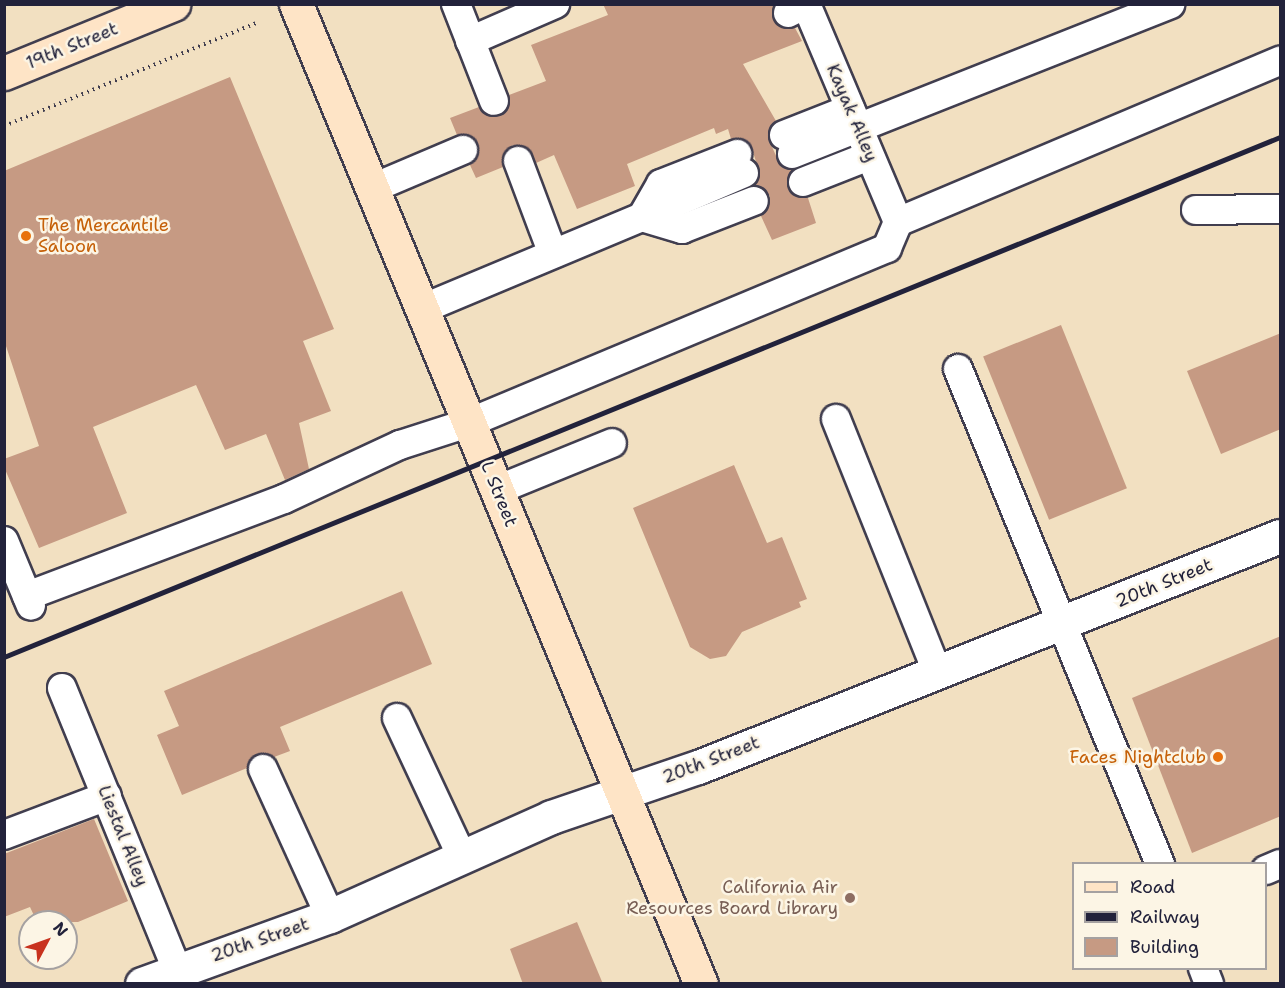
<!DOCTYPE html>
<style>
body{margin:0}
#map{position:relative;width:1285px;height:988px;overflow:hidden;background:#f2e0c1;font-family:"Shantell Sans",sans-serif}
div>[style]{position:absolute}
.building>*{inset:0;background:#c69a83;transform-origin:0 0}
.path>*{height:4px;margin-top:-2px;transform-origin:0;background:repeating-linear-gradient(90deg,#413e4f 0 1.5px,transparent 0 6px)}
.roads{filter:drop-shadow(2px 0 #413e4f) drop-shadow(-2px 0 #413e4f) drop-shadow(0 2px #413e4f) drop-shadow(0 -2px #413e4f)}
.service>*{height:28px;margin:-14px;padding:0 14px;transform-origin:14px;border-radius:14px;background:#fff}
.minor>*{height:33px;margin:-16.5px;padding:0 16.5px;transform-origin:16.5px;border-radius:16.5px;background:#fff}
.secondary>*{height:33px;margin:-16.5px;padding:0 16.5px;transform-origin:16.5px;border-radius:16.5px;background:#fee4c6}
.rail>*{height:4.5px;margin:-2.25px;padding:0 2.25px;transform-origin:2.25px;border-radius:2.25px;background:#22223b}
.dots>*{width:16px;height:16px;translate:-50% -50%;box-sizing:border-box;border:3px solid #fcf5e5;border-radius:50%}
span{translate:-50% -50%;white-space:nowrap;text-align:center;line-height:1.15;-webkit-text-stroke:5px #fcf5e5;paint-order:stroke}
.street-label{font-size:18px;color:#22223b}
.food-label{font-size:18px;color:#c56008}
.left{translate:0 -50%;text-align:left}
.right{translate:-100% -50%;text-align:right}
.education-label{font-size:18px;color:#785e54}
.frame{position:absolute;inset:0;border:6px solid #22223b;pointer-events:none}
.legend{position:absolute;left:1072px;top:862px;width:195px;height:108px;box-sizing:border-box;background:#fcf5e5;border:2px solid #a5a1a1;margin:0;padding:8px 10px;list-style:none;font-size:18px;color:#22223b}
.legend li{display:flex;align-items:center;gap:12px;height:30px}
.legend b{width:30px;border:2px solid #a5a1a1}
.north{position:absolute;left:18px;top:910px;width:60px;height:60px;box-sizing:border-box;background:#fcf5e5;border:2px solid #a5a1a1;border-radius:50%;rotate:49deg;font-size:16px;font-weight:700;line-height:24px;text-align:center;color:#22223b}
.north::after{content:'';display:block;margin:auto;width:21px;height:27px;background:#c8321e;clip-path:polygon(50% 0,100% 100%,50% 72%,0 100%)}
</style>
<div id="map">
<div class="building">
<i style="clip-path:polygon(603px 4px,774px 4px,774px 21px,786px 29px,795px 28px,802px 41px,743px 64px,776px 121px,769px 140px,781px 167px,792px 170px,788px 189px,808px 198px,816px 223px,772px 240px,761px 216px,770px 196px,755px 185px,760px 174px,752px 149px,747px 141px,731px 139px,728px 129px,716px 134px,714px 128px,627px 164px,635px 186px,577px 209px,554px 155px,536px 163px,528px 148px,513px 145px,505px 151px,503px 167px,476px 178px,470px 165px,479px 153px,478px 143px,466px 134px,457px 135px,450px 118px,479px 107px,491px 117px,506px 112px,509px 95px,546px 81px,531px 45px,608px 15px)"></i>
<i style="clip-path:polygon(230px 77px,334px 329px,303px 341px,331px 411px,299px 423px,309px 469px,285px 480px,266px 434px,225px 450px,196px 385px,93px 427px,127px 513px,39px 548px,4px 467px,4px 459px,39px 446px,4px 340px,4px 171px)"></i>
<i style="left:1061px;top:325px;width:176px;height:84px;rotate:68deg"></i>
<i style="clip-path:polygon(1281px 333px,1281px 429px,1221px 454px,1187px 371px)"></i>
<i style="clip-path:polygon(734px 465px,767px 543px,782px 537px,807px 599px,799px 602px,801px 607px,742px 632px,726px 656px,710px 659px,690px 647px,633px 508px)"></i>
<i style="clip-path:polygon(402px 591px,432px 664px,280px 727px,290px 751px,274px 757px,257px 754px,247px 768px,182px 795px,157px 735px,179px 726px,164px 691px)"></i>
<i style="clip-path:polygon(1281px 636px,1281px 816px,1192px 853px,1132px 698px)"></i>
<i style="clip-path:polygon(94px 819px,128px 901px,78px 922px,37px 922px,30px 907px,4px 917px,4px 854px)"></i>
<i style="clip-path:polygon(577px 922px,603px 984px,523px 984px,510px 949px)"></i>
</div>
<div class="path">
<i style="left:4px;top:126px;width:273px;rotate:-22.2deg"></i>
</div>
<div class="roads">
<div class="service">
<i style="left:456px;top:4px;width:104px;rotate:68.6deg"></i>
<i style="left:788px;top:13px;width:20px;rotate:-27deg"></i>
<i style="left:806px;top:4px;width:237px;rotate:67.1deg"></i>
<i style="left:470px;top:41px;width:93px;rotate:-23.5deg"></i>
<i style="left:784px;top:135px;width:71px;rotate:-21.5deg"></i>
<i style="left:792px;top:154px;width:407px;rotate:-21.6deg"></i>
<i style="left:518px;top:161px;width:99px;rotate:69.4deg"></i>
<i style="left:803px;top:182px;width:71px;rotate:-21.5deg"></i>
<i style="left:371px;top:189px;width:100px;rotate:-23deg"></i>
<i style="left:1196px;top:210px;width:84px;rotate:-0.7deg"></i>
<i style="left:642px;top:217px;width:42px;rotate:16.7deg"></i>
<i style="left:682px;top:229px;width:77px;rotate:-21.3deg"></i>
<i style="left:642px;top:217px;width:111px;rotate:-23.3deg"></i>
<i style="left:422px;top:309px;width:238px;rotate:-22.7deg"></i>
<i style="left:642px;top:217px;width:38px;rotate:-60deg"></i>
<i style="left:661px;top:184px;width:82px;rotate:-21.5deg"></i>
<i style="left:958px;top:369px;width:535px;rotate:67.8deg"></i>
<i style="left:836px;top:419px;width:275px;rotate:68.2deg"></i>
<i style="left:497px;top:490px;width:124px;rotate:-22.2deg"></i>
<i style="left:4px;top:541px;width:70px;rotate:67.4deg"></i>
<i style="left:27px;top:596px;width:275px;rotate:-20.7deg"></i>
<i style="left:284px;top:499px;width:128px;rotate:-25deg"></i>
<i style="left:400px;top:445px;width:75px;rotate:-17.9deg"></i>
<i style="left:471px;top:422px;width:451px;rotate:-22.7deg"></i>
<i style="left:887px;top:248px;width:28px;rotate:-67deg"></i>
<i style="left:898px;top:222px;width:415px;rotate:-22.9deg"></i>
<i style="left:62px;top:688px;width:320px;rotate:67.8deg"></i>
<i style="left:397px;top:718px;width:153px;rotate:64.9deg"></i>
<i style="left:263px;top:769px;width:162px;rotate:65.5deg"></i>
<i style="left:4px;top:835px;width:110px;rotate:-20.7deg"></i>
<i style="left:1266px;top:870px;width:15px;rotate:-23deg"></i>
<i style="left:1203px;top:968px;width:17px;rotate:69deg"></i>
</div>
<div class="minor">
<i style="left:142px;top:984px;width:200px;rotate:-19.9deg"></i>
<i style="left:330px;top:916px;width:242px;rotate:-24.1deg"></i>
<i style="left:551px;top:817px;width:155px;rotate:-18.8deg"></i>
<i style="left:698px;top:767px;width:626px;rotate:-21.65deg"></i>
</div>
<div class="secondary">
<i style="left:296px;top:4px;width:1060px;rotate:67.55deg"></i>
<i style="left:4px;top:73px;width:183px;rotate:-22.2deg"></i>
</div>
</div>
<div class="rail">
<i style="left:4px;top:657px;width:1378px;rotate:-22.17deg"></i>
</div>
<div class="dots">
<i style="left:26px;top:236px;background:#e8710a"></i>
<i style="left:1218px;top:757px;background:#e8710a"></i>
<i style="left:850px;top:898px;background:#8d6e63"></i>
</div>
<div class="street-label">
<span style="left:72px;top:46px;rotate:-22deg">19th Street</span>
<span style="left:852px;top:113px;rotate:67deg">Kayak Alley</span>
<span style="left:499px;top:494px;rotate:68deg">L Street</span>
<span style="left:1164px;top:583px;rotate:-22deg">20th Street</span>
<span style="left:711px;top:760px;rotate:-21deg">20th Street</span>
<span style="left:123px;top:836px;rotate:68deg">Liestal Alley</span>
<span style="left:260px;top:940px;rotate:-19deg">20th Street</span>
</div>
<div class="food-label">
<span class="left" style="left:38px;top:236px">The Mercantile<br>Saloon</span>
<span class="right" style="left:1206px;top:757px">Faces Nightclub</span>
</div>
<div class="education-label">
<span class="right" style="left:838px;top:898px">California Air<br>Resources Board Library</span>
</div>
<div class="frame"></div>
<ul class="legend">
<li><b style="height:8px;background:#fee4c6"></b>Road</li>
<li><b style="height:8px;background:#22223b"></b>Railway</li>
<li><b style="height:16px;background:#c69a83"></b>Building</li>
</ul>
<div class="north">N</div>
</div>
